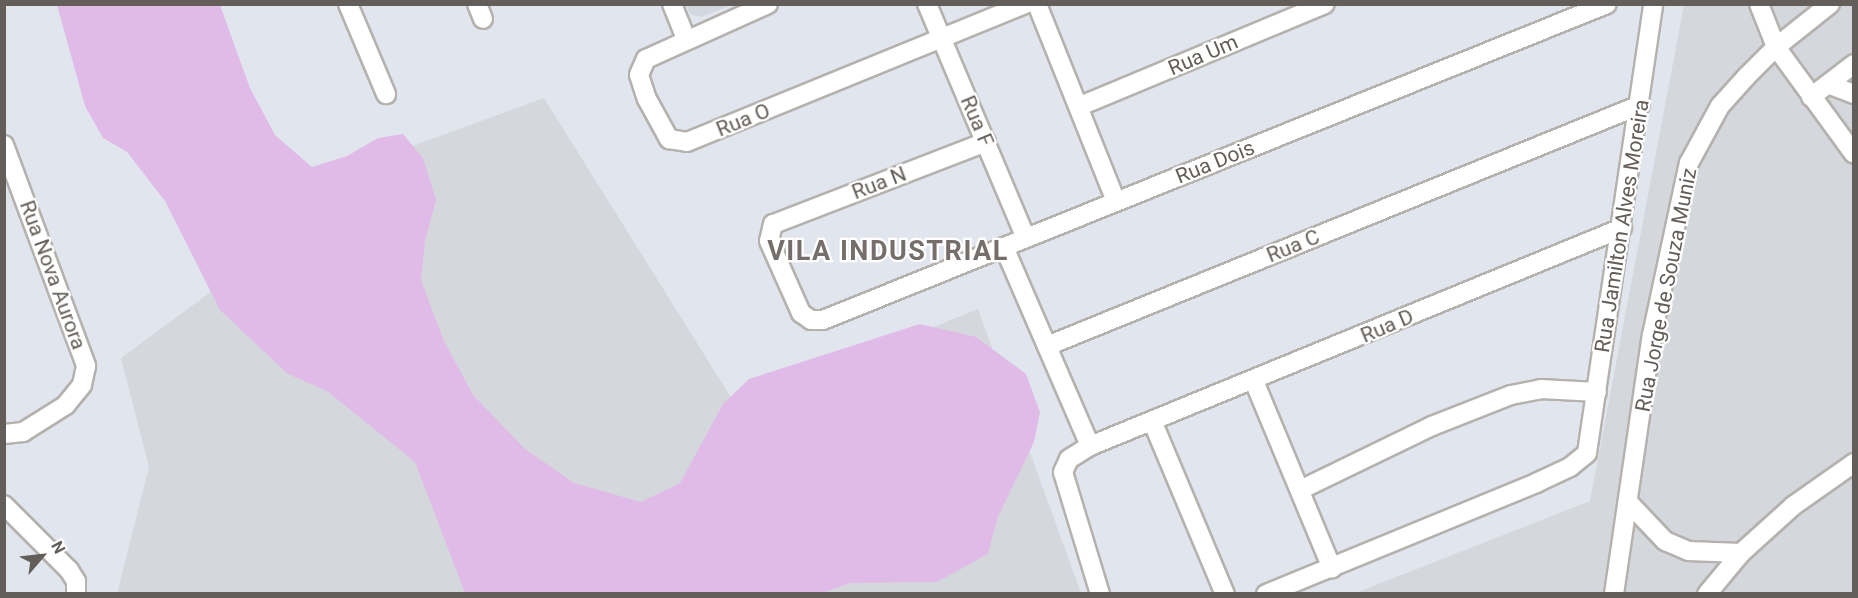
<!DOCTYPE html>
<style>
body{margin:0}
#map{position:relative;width:1858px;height:598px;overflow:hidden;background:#e1e6ee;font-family:Roboto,sans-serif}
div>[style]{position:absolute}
.industrial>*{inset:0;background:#d4d7dc}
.education>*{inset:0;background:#d2d7e0}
.green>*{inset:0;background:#e1bbe8}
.roads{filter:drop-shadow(2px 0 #b5b1ad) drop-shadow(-2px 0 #b5b1ad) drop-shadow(0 2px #b5b1ad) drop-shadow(0 -2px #b5b1ad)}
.minor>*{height:18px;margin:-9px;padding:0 9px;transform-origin:9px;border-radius:9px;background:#fff}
span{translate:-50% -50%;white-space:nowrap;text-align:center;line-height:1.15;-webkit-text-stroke:4.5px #fff;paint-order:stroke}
.street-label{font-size:21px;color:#635e59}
.district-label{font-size:27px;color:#766e6a;font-weight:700;letter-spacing:1.5px}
.frame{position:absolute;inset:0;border:6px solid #635e59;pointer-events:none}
.north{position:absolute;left:12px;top:526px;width:60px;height:60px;-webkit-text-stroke:4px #fff;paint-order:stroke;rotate:62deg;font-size:16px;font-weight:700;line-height:24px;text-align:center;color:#635e59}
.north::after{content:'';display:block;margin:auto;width:21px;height:27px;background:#635e59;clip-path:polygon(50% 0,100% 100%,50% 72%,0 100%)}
</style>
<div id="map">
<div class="industrial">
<i style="clip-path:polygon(1684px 5px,1853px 5px,1853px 593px,1353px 594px,1590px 501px)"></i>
<i style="clip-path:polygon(544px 98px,737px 407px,978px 309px,1081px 593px,117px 594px,149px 467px,121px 358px,407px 148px)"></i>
</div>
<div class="education">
<i style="clip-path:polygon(686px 5px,731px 5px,701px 17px,690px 14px)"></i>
</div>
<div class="green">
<i style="clip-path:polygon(57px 5px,220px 5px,250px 88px,275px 135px,312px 167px,347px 156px,378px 138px,403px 134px,423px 158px,436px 200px,425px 241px,421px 280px,443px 339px,473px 395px,525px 449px,574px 483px,641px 502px,680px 483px,723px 404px,749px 379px,920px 324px,976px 337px,1026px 374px,1040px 412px,1034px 442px,997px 519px,988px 554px,937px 582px,851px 583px,822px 593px,465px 593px,415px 462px,327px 391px,288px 374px,220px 310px,165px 201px,127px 152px,103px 138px,85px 106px)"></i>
</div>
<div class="roads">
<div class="minor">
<i style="left:348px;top:4px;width:98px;rotate:67.1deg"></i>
<i style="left:477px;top:4px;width:16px;rotate:68deg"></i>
<i style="left:672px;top:4px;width:37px;rotate:68deg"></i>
<i style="left:768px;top:4px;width:134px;rotate:155.7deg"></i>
<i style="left:646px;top:59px;width:17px;rotate:114deg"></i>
<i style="left:639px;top:75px;width:25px;rotate:72deg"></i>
<i style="left:647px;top:99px;width:46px;rotate:61.2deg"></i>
<i style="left:669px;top:139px;width:18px;rotate:9deg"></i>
<i style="left:687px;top:142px;width:366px;rotate:-22.2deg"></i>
<i style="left:927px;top:4px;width:254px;rotate:67.1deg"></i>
<i style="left:1037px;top:4px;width:213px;rotate:68.2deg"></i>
<i style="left:1759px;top:4px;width:46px;rotate:68.4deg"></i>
<i style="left:1776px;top:47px;width:132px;rotate:53.9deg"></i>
<i style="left:1828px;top:84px;width:28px;rotate:21deg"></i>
<i style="left:1811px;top:97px;width:54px;rotate:-37.5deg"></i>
<i style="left:1080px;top:106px;width:265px;rotate:-22.6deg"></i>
<i style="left:986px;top:142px;width:228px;rotate:158.9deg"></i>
<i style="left:773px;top:224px;width:17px;rotate:103deg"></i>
<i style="left:769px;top:241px;width:79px;rotate:66deg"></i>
<i style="left:801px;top:313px;width:12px;rotate:35deg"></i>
<i style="left:811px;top:320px;width:12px"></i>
<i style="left:823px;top:320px;width:845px;rotate:-21.95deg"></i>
<i style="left:4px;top:145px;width:236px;rotate:69.6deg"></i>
<i style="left:86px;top:366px;width:19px;rotate:102deg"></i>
<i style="left:82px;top:385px;width:26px;rotate:129deg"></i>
<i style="left:66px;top:405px;width:51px;rotate:147.9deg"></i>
<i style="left:23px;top:432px;width:19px;rotate:174deg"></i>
<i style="left:1004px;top:247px;width:217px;rotate:66.6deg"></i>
<i style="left:1047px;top:346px;width:640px;rotate:-22.12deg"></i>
<i style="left:1254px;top:381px;width:203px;rotate:67.4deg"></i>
<i style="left:1153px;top:423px;width:186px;rotate:67.2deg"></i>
<i style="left:1300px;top:490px;width:147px;rotate:-25.9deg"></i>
<i style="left:1432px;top:426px;width:85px;rotate:-21.4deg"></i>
<i style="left:1511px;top:395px;width:31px;rotate:-11deg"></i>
<i style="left:1541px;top:389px;width:56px;rotate:3.1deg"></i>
<i style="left:1628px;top:502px;width:54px;rotate:46.5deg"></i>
<i style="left:1665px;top:541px;width:25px;rotate:23deg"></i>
<i style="left:1688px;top:551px;width:53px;rotate:2.2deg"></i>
<i style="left:4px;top:505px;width:92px;rotate:45deg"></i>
<i style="left:69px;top:570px;width:13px;rotate:58deg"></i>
<i style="left:76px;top:581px;width:13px;rotate:90deg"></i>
<i style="left:1100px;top:594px;width:127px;rotate:-106.9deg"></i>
<i style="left:1063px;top:472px;width:14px;rotate:-65deg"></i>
<i style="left:1069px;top:459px;width:25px;rotate:-32deg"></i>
<i style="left:1090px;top:446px;width:575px;rotate:-22.28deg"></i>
<i style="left:1266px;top:594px;width:292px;rotate:-22.3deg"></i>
<i style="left:1536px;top:483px;width:38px;rotate:-25deg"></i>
<i style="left:1570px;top:467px;width:22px;rotate:-39deg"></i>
<i style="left:1587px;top:453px;width:454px;rotate:-81.6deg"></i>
<i style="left:1614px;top:594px;width:262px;rotate:-81.7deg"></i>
<i style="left:1652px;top:335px;width:176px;rotate:-77.9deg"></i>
<i style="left:1689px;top:163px;width:65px;rotate:-61.5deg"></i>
<i style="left:1720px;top:106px;width:40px;rotate:-48deg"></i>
<i style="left:1747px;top:76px;width:41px;rotate:-45deg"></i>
<i style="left:1776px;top:47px;width:69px;rotate:-38.5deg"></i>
<i style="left:1707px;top:594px;width:53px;rotate:-50.3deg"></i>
<i style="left:1741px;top:553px;width:70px;rotate:-42.1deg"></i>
<i style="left:1793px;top:506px;width:75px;rotate:-35.2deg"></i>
</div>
</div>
<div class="street-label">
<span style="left:1203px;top:55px;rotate:-23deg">Rua Um</span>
<span style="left:743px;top:120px;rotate:-22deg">Rua O</span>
<span style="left:977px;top:121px;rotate:67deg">Rua F</span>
<span style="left:1215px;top:162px;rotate:-22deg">Rua Dois</span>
<span style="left:879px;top:183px;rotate:-21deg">Rua N</span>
<span style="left:1622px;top:226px;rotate:-81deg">Rua Jamilton Alves Moreira</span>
<span style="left:1293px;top:246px;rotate:-22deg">Rua C</span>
<span style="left:53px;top:275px;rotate:70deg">Rua Nova Aurora</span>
<span style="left:1666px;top:290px;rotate:-79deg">Rua Jorge de Souza Muniz</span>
<span style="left:1387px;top:326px;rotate:-23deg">Rua D</span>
</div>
<div class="district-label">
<span style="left:888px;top:252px">VILA INDUSTRIAL</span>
</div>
<div class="frame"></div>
<div class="north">N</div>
</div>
